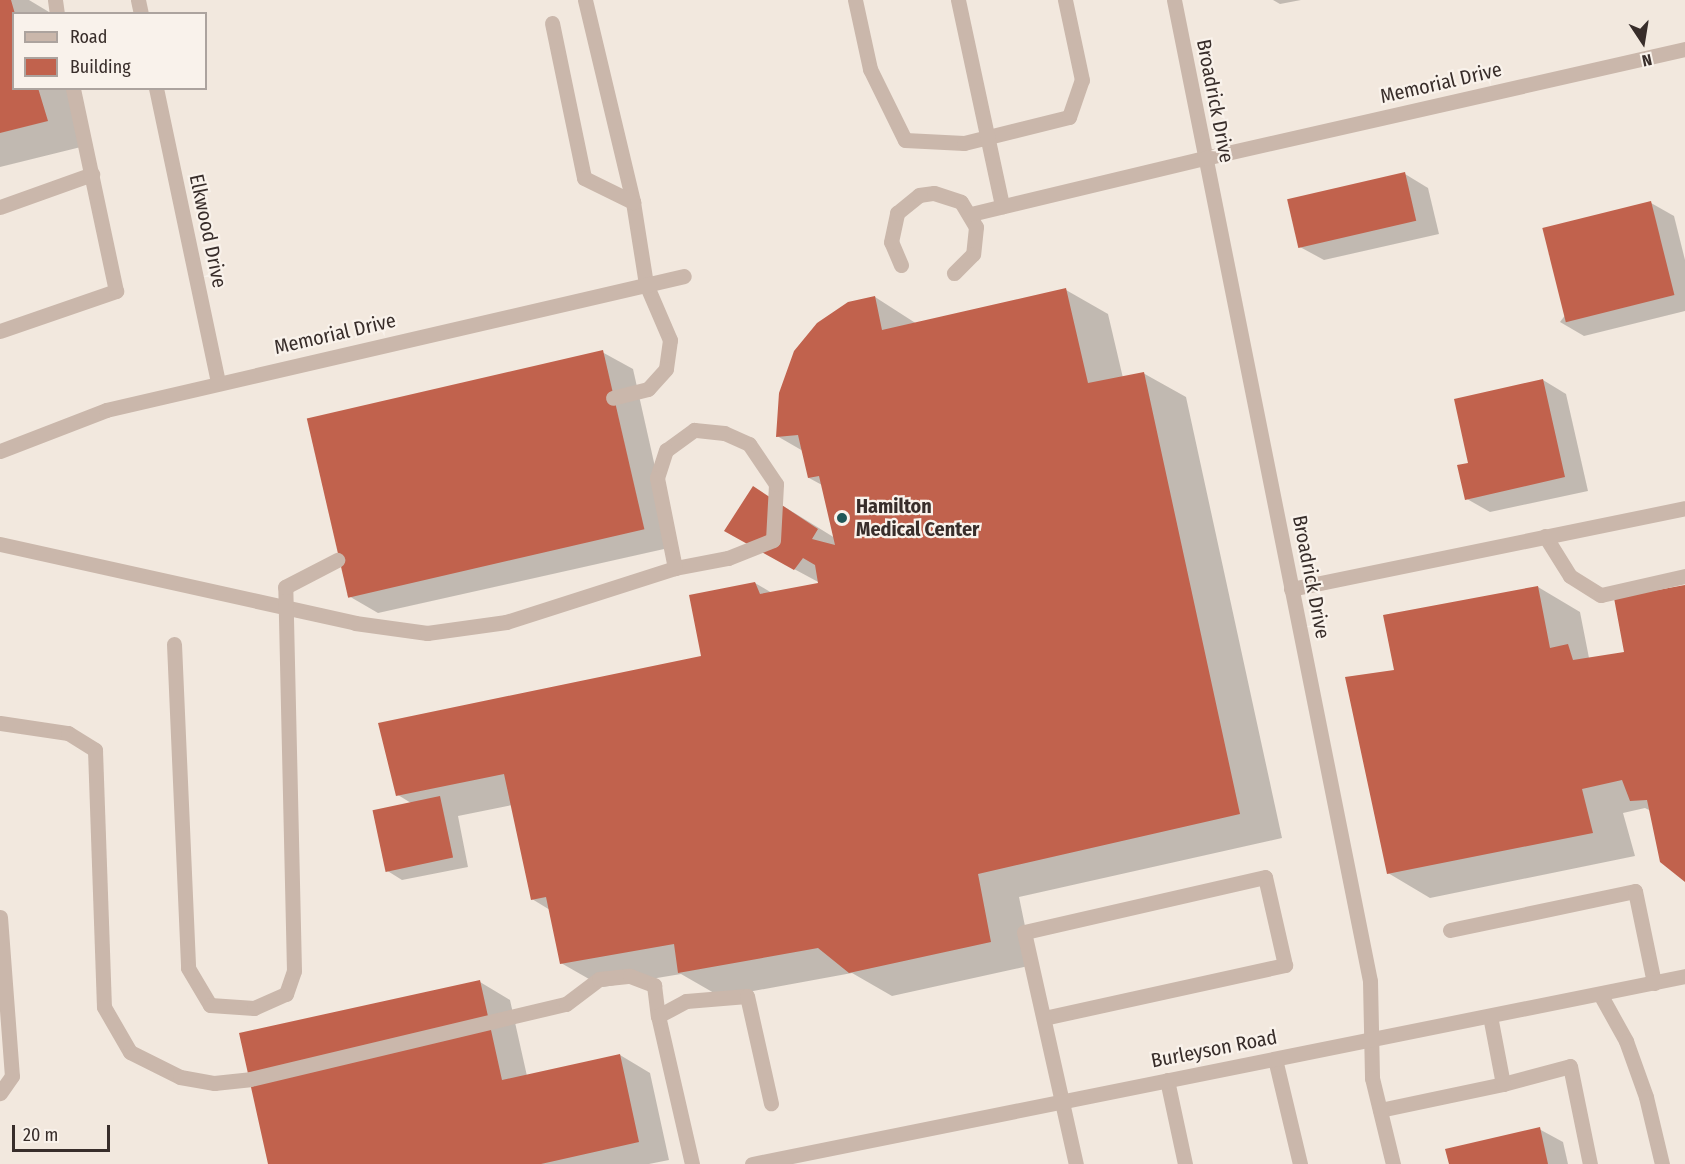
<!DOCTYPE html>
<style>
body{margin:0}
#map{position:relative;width:1685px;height:1164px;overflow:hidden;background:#f2e8de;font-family:"Fira Sans Condensed",sans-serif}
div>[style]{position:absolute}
.shadow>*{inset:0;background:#0003}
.building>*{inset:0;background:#c1624d;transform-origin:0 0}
.service>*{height:15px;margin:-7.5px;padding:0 7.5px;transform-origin:7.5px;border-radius:7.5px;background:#cab7ab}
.minor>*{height:15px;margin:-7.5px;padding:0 7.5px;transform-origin:7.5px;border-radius:7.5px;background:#cab7ab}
.dots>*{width:16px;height:16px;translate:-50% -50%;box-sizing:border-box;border:3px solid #f9f2eb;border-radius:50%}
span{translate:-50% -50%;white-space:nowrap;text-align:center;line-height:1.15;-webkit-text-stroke:4.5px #f9f2eb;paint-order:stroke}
.street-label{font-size:20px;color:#382d2a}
.poi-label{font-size:20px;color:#382d2a;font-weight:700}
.left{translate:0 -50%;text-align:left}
.legend{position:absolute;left:12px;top:12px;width:195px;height:78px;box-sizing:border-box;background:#f9f2eb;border:2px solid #aca39e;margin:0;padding:8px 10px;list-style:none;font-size:18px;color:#382d2a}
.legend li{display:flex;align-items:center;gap:12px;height:30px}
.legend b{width:30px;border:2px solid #aca39e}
.north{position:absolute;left:1613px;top:12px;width:60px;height:60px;-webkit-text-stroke:4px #f9f2eb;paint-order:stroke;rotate:168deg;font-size:16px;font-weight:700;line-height:24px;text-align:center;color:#382d2a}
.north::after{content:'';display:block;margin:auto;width:21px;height:27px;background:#382d2a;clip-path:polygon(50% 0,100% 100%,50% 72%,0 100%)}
.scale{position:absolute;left:12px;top:1125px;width:98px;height:27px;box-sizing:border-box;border:3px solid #382d2a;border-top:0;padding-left:8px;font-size:18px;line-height:21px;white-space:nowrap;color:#382d2a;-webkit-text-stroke:4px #f9f2eb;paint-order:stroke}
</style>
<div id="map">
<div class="shadow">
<i style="clip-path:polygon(0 0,29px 0,49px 12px,14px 14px,14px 88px,72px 88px,89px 145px,0 167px)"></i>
<i style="clip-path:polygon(1273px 0,1301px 0,1280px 4px)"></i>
<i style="clip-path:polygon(1405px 174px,1428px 188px,1439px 234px,1324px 260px,1300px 247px)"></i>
<i style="clip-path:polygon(1651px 203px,1674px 216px,1685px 260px,1685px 311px,1584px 336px,1560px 322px)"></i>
<i style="clip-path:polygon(1066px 290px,1108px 314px,1123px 378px,1143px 373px,1186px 397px,1282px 838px,1019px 897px,1033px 965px,892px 996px,852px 973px,721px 997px,681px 974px,603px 987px,561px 963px,550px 910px,532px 899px,512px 805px,458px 816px,468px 867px,402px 880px,386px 870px,411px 803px,398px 795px,702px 657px,755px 583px,772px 593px,822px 584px,768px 555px,754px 488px,835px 538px,822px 485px,809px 478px,803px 451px,777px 436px,875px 297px,917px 324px)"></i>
<i style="clip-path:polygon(602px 352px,633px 369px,673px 547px,378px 613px,347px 595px)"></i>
<i style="clip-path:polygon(1543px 380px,1566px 394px,1588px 491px,1490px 512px,1467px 499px,1470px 464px)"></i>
<i style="clip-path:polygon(1685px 586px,1685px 880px,1651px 811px,1645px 808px,1623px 813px,1635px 856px,1430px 898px,1388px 873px,1396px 671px,1538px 587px,1580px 612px,1589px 658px,1626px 654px)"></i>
<i style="clip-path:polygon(480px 982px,510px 1000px,527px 1076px,620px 1055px,650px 1073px,669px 1160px,649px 1164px,270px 1164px)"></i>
<i style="clip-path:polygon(1539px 1129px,1563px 1142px,1568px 1164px,1450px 1164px)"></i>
</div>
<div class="building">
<i style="clip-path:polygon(0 0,11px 0,15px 14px,14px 88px,38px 88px,48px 121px,0 133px)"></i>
<i style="left:1405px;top:172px;width:50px;height:121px;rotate:77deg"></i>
<i style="left:1651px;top:201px;width:97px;height:112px;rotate:76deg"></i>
<i style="clip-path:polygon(1066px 288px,1088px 383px,1144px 372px,1240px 814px,978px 874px,991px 942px,849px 973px,818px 948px,678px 973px,674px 944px,560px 964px,546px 897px,531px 900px,504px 774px,396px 796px,378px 723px,701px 656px,689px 595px,755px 582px,760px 594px,818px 583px,815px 565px,803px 558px,794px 570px,724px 531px,753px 486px,818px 529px,812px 539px,835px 545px,819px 476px,808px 478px,798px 435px,776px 437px,779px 393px,794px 351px,817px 323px,848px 302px,875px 296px,882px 330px)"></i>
<i style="left:603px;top:350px;width:184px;height:304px;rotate:77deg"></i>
<i style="clip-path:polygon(1543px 379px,1565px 477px,1465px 500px,1457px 465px,1468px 463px,1454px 399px)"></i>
<i style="clip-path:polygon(1685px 585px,1685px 882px,1660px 862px,1647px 800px,1630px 801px,1622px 780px,1582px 789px,1593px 833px,1387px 874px,1345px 677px,1394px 670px,1383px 615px,1538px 586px,1550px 648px,1568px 644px,1573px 660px,1624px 652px,1614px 598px)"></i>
<i style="left:440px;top:796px;width:63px;height:69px;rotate:78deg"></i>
<i style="clip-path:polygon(480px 980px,502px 1080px,620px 1054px,639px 1142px,541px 1164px,268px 1164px,239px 1033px)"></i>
<i style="clip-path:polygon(1540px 1127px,1548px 1164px,1449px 1164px,1445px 1149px)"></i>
</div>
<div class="service">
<i style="left:55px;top:0;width:14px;rotate:82deg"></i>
<i style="left:585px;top:0;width:208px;rotate:76.6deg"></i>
<i style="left:633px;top:202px;width:83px;rotate:81deg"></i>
<i style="left:646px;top:284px;width:61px;rotate:66.8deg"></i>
<i style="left:670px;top:340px;width:29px;rotate:98deg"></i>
<i style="left:666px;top:369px;width:27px;rotate:132deg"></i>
<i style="left:648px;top:389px;width:36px;rotate:166deg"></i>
<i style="left:855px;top:0;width:71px;rotate:77.7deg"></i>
<i style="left:870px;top:69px;width:79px;rotate:63.8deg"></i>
<i style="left:905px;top:140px;width:59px;rotate:2.9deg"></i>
<i style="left:964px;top:143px;width:108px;rotate:-13.9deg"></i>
<i style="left:1069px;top:117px;width:39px;rotate:-71deg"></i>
<i style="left:1082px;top:80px;width:82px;rotate:-102deg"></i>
<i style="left:958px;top:0;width:211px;rotate:77.9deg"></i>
<i style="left:552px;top:23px;width:158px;rotate:78.3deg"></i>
<i style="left:584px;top:178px;width:55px;rotate:26.1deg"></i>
<i style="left:0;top:207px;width:98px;rotate:-19.7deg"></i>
<i style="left:971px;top:214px;width:241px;rotate:-13.5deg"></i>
<i style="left:901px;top:265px;width:25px;rotate:-113deg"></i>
<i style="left:891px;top:242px;width:30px;rotate:-78deg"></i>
<i style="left:897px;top:213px;width:28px;rotate:-39deg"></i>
<i style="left:919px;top:195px;width:15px;rotate:-8deg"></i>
<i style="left:934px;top:193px;width:28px;rotate:18deg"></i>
<i style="left:961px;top:202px;width:29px;rotate:59deg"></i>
<i style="left:976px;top:227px;width:27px;rotate:96deg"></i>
<i style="left:973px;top:254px;width:27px;rotate:135deg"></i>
<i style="left:0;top:331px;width:123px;rotate:-19deg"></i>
<i style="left:116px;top:291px;width:208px;rotate:-102deg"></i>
<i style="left:1545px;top:536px;width:47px;rotate:58deg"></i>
<i style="left:1570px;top:576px;width:36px;rotate:32deg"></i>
<i style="left:1601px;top:595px;width:86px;rotate:-12.7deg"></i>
<i style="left:0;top:544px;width:364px;rotate:12.5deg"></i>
<i style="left:355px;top:623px;width:73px;rotate:7.9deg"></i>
<i style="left:427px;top:633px;width:80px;rotate:-7.9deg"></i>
<i style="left:506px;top:622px;width:177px;rotate:-17.7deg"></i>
<i style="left:675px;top:568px;width:54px;rotate:-10.7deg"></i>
<i style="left:728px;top:558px;width:48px;rotate:-21.8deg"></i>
<i style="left:773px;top:540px;width:56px;rotate:-86.9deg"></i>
<i style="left:776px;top:484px;width:48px;rotate:-124deg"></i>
<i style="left:749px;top:444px;width:27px;rotate:-156deg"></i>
<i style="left:724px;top:433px;width:30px;rotate:-174deg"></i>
<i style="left:694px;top:430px;width:34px;rotate:144deg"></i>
<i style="left:666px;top:450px;width:29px;rotate:108deg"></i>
<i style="left:657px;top:478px;width:92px;rotate:78.7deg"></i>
<i style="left:1291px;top:589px;width:402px;rotate:-11.6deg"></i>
<i style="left:174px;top:644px;width:324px;rotate:87.5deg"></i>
<i style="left:188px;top:968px;width:43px;rotate:59.3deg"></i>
<i style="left:210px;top:1005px;width:44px;rotate:3.9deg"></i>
<i style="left:254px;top:1008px;width:35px;rotate:-24deg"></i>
<i style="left:286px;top:994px;width:24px;rotate:-71deg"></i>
<i style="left:294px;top:971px;width:384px;rotate:-91.3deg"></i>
<i style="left:285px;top:587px;width:59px;rotate:-27.4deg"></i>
<i style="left:0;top:723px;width:69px;rotate:8.4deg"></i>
<i style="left:68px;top:733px;width:32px;rotate:32deg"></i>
<i style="left:95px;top:750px;width:257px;rotate:88deg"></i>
<i style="left:104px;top:1007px;width:52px;rotate:60deg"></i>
<i style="left:130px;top:1052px;width:56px;rotate:26.6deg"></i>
<i style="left:180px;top:1077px;width:35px;rotate:10deg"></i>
<i style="left:214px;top:1083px;width:36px;rotate:-6deg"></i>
<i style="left:250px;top:1079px;width:325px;rotate:-13.4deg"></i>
<i style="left:566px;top:1004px;width:41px;rotate:-37.1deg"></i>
<i style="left:599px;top:979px;width:31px;rotate:-6deg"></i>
<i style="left:630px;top:976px;width:26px;rotate:21deg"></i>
<i style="left:654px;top:985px;width:31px;rotate:83deg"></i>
<i style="left:0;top:917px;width:159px;rotate:85.7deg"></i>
<i style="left:12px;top:1076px;width:21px;rotate:125deg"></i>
<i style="left:1450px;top:930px;width:189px;rotate:-11.9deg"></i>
<i style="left:1635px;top:891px;width:94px;rotate:78.3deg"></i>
<i style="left:1600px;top:994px;width:54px;rotate:61deg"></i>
<i style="left:1626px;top:1041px;width:59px;rotate:70.3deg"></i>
<i style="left:1646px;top:1097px;width:69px;rotate:76.6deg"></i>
<i style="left:1044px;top:1018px;width:247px;rotate:-12.4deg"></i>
<i style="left:1285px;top:965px;width:90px;rotate:-102.8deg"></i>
<i style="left:1265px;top:877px;width:247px;rotate:167.1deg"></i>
<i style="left:1024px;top:932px;width:238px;rotate:77.4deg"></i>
<i style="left:1275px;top:1059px;width:108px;rotate:76.6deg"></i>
<i style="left:1167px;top:1080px;width:86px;rotate:77.9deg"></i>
<i style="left:1503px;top:1084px;width:69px;rotate:-15deg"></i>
<i style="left:1570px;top:1066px;width:100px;rotate:78.5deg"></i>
<i style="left:1380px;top:1110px;width:126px;rotate:-11.9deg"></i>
<i style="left:1503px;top:1084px;width:69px;rotate:-100.8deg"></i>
<i style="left:692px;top:1164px;width:152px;rotate:-102.9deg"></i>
<i style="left:658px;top:1016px;width:32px;rotate:-28deg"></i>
<i style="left:686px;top:1001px;width:61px;rotate:-4.7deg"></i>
<i style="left:747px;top:996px;width:110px;rotate:77.4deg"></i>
</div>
<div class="minor">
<i style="left:138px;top:0;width:14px;rotate:78deg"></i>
<i style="left:1174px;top:0;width:1000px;rotate:78.7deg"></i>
<i style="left:1370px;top:981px;width:97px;rotate:88.8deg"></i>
<i style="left:1372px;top:1078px;width:89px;rotate:76.3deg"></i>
<i style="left:156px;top:88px;width:299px;rotate:78.1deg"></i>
<i style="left:1205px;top:158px;width:492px;rotate:-12.8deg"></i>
<i style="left:0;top:451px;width:114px;rotate:-21.1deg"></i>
<i style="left:106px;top:410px;width:593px;rotate:-13.05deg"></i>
<i style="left:752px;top:1164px;width:952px;rotate:-11.39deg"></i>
</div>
<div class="dots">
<i style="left:842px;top:518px;background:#215758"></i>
</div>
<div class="street-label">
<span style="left:1441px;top:83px;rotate:-13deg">Memorial Drive</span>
<span style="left:1215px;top:101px;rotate:79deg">Broadrick Drive</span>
<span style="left:208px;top:231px;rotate:78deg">Elkwood Drive</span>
<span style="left:335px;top:334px;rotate:-13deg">Memorial Drive</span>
<span style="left:1311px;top:577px;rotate:79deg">Broadrick Drive</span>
<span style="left:1214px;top:1049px;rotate:-11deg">Burleyson Road</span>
</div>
<div class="poi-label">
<span class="left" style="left:856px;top:518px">Hamilton<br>Medical Center</span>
</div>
<ul class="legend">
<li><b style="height:8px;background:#cab7ab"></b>Road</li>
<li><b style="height:16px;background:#c1624d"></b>Building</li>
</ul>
<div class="north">N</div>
<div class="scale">20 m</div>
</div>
